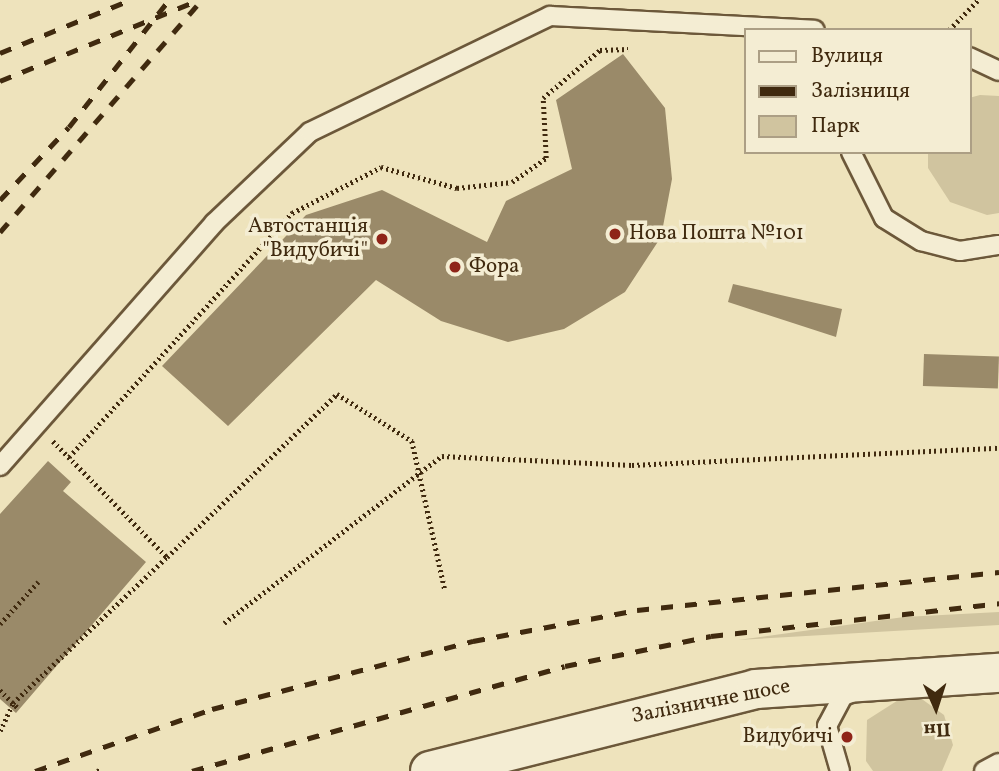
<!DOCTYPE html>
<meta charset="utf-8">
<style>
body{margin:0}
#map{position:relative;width:999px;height:771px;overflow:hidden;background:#eee3bc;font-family:Vollkorn,serif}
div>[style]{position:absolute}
.green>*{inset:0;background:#d0c49f}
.building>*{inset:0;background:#9a8a69;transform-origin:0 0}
.path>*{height:4.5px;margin-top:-2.25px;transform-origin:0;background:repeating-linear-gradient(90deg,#402a0f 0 2px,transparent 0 5.5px)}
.roads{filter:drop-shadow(2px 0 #6c583a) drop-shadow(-2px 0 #6c583a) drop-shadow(0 2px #6c583a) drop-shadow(0 -2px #6c583a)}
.lane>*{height:18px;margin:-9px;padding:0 9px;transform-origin:9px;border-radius:9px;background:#f4edd3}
.secondary>*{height:38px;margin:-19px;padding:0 19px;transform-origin:19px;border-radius:19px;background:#f4edd3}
.rail>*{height:5px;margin-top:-2.5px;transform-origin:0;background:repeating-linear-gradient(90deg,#402a0f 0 12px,transparent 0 24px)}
.dots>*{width:19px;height:19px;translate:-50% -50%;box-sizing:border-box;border:4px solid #f4edd3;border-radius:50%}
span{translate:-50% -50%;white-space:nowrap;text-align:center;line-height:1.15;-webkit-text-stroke:7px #f4edd3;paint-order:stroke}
.poi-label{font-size:21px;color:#402a0f}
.right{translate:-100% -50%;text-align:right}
.left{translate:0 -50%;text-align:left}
.street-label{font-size:21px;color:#402a0f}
.legend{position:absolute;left:744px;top:28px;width:228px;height:126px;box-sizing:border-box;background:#f4edd3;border:2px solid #ac9f85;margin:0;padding:9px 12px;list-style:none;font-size:21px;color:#402a0f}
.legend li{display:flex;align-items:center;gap:14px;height:35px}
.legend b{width:35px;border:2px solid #ac9f85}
.north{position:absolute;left:901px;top:673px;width:70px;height:70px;-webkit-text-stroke:5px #f4edd3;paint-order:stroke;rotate:177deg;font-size:19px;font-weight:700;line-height:28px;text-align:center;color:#402a0f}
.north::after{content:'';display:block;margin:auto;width:24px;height:32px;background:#402a0f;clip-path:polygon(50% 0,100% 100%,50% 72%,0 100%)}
</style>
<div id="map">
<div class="green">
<i style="clip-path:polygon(980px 95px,999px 96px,999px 213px,987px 215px,950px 202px,928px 168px,928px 152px,969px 152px,969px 98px)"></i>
<i style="clip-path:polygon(999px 612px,999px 625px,738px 640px,904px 617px)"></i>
<i style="clip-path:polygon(903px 697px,919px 697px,944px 715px,953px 745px,942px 771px,873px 771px,866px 761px,867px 720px)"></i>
</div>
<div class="building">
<i style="clip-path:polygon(623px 54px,665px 108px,672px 179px,661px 237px,625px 292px,564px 329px,508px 342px,441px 321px,376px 280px,228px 426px,162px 366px,306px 215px,382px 190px,487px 242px,506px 201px,572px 169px,556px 100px)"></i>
<i style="clip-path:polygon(733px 284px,842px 309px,836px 337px,728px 302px)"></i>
<i style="left:924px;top:354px;width:75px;height:32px;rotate:2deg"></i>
<i style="clip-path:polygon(48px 461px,71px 482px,63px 491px,146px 562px,16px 713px,0 699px,0 514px)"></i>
</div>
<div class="path">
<i style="left:949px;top:30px;width:42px;rotate:-46deg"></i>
<i style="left:53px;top:441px;width:163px;rotate:45.5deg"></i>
<i style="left:167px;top:557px;width:236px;rotate:-43.8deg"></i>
<i style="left:337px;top:394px;width:89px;rotate:32.1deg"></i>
<i style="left:412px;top:441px;width:153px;rotate:77.5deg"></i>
<i style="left:69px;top:457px;width:331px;rotate:-47.6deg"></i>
<i style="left:292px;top:213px;width:100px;rotate:-27.3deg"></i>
<i style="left:381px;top:167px;width:79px;rotate:15.4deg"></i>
<i style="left:457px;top:188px;width:55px;rotate:-6.2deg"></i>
<i style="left:512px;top:182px;width:42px;rotate:-35.2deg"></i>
<i style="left:546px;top:158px;width:60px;rotate:-92.9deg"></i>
<i style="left:543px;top:98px;width:75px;rotate:-40.1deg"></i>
<i style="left:600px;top:50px;width:28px;rotate:-2deg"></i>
<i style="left:224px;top:623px;width:275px;rotate:-37.5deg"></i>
<i style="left:442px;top:456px;width:190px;rotate:2.7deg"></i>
<i style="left:632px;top:465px;width:367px;rotate:-2.7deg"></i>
<i style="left:0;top:624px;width:57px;rotate:-47.9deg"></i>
<i style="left:0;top:690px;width:27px;rotate:45deg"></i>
<i style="left:0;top:731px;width:31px;rotate:-65deg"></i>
<i style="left:13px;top:703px;width:212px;rotate:-43.5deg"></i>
<i style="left:97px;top:771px;width:3px;rotate:-18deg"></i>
</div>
<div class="roads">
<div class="lane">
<i style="left:969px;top:57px;width:33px;rotate:25deg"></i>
<i style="left:851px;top:152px;width:74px;rotate:63.4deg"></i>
<i style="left:884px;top:218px;width:44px;rotate:31.9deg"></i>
<i style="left:921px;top:241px;width:40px;rotate:14.4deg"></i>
<i style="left:960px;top:251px;width:39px;rotate:-9deg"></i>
<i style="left:0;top:466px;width:324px;rotate:-48.6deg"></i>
<i style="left:214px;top:223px;width:132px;rotate:-43.5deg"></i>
<i style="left:310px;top:132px;width:267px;rotate:-25.8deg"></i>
<i style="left:550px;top:16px;width:265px;rotate:3deg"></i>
<i style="left:840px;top:771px;width:47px;rotate:-106.1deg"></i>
<i style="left:827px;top:726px;width:34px;rotate:-62deg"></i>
<i style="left:843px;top:696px;width:15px;rotate:-20deg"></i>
<i style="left:984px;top:771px;width:17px;rotate:-28deg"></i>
</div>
<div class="secondary">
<i style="left:430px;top:771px;width:336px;rotate:-14.1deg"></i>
<i style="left:756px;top:689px;width:244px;rotate:-3.8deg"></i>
</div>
</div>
<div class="rail">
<i style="left:0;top:53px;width:140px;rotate:-22.2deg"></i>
<i style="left:0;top:81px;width:214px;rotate:-22.2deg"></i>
<i style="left:0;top:200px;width:100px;rotate:-46.6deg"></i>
<i style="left:69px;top:127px;width:162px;rotate:-51.8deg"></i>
<i style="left:0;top:232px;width:308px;rotate:-49deg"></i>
<i style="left:35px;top:771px;width:188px;rotate:-19.3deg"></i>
<i style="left:212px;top:709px;width:270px;rotate:-14.6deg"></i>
<i style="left:473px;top:641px;width:167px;rotate:-10.7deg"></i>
<i style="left:637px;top:610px;width:364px;rotate:-6deg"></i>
<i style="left:192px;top:771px;width:387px;rotate:-15.7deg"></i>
<i style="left:565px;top:666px;width:149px;rotate:-11.6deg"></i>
<i style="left:711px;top:636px;width:290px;rotate:-6.5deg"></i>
</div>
<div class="dots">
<i style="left:615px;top:234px;background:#8f2418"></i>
<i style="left:382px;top:239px;background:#8f2418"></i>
<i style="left:455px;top:267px;background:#8f2418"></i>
<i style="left:847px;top:737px;background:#8f2418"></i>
</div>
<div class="poi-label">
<span class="right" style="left:368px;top:239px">Автостанція<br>"Видубичі"</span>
<span class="left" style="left:629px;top:234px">Нова Пошта №101</span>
<span class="left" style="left:469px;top:267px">Фора</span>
<span class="right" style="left:833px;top:737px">Видубичі</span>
</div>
<div class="street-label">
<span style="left:711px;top:702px;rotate:-11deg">Залізничне шосе</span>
</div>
<ul class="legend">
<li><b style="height:9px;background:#f4edd3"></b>Вулиця</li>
<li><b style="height:9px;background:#402a0f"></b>Залізниця</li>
<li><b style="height:19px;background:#d0c49f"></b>Парк</li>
</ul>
<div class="north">Пн</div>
</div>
